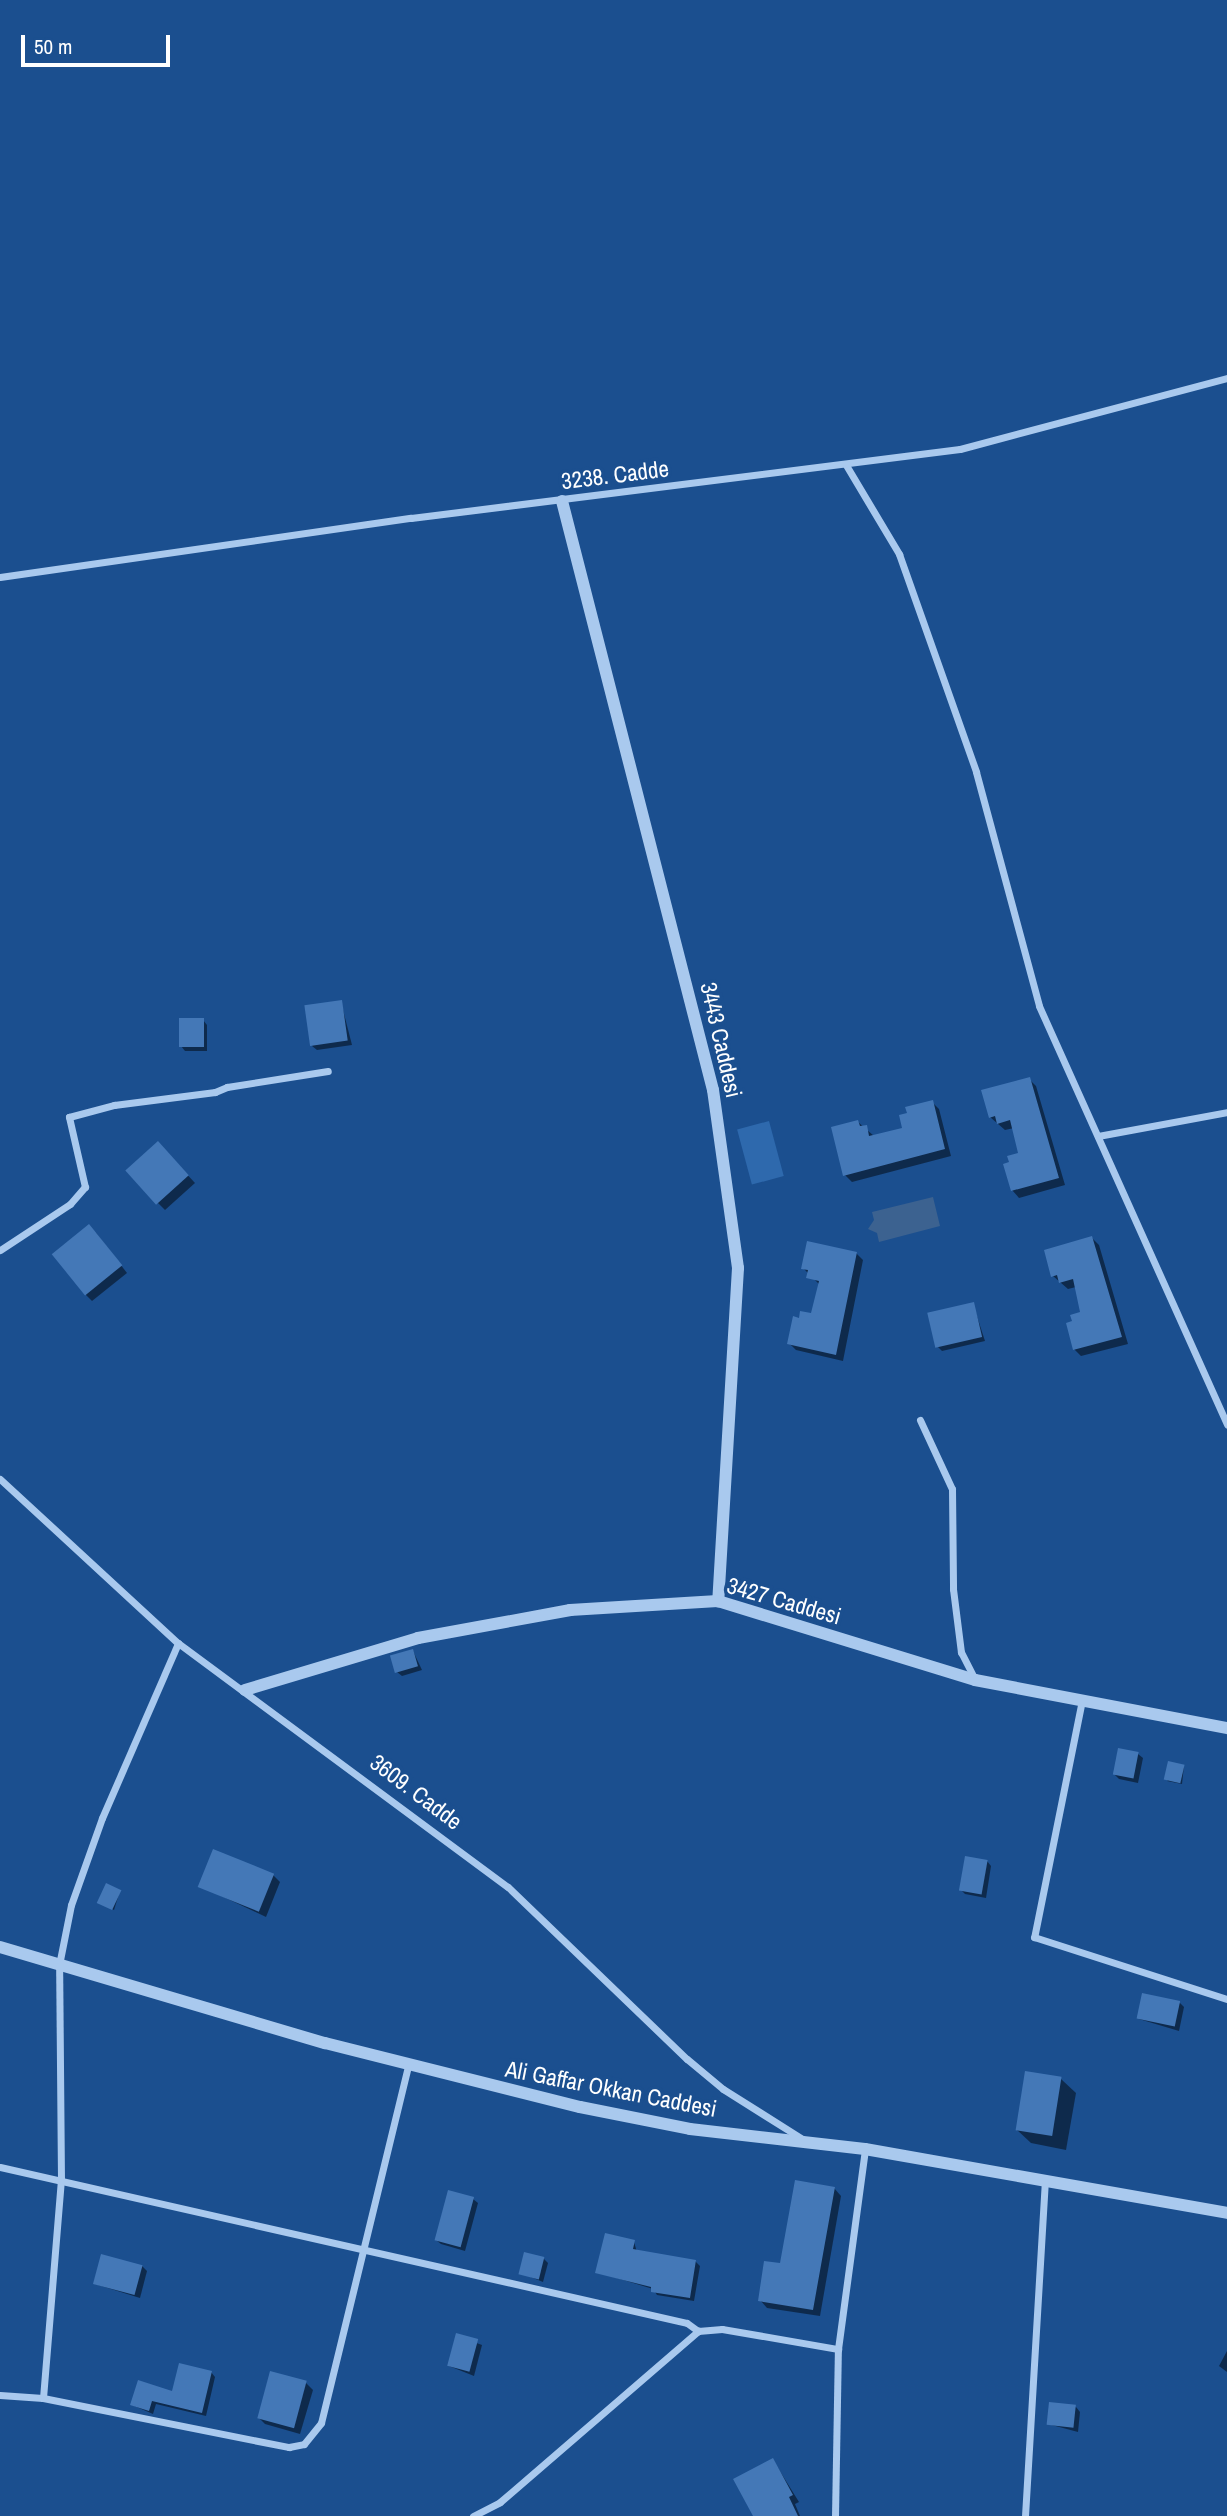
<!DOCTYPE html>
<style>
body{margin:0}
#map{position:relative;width:1227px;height:2516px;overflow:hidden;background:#1b4f8f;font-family:"Archivo Narrow",sans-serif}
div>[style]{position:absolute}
.green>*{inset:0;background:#2e69ad;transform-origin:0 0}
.water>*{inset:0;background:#3c6290}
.shadow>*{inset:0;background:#0007}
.building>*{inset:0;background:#4478b7;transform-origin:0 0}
.minor>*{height:7px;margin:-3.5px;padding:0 3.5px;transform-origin:3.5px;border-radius:3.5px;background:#a9c9ee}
.tertiary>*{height:12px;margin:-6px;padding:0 6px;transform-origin:6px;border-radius:6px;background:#a9c9ee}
span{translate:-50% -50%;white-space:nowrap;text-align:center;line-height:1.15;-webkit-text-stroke:7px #1b4f8f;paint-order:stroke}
.street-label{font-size:23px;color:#fff}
.scale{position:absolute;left:21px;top:35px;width:149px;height:32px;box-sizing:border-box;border:4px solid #fff;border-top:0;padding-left:9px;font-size:21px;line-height:24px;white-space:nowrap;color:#fff;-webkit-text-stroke:5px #1b4f8f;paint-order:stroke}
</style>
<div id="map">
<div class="green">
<i style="left:769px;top:1121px;width:57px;height:33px;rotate:75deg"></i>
</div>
<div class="water">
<i style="clip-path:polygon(933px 1197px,940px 1226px,879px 1242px,877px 1233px,868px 1229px,874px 1220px,872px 1212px)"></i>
</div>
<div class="shadow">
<i style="clip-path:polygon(341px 1002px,352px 1045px,317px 1050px,312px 1046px)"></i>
<i style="clip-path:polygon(203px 1020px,207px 1025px,207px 1051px,185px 1051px,181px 1046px)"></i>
<i style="clip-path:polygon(1029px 1079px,1036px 1086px,1065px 1185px,1019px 1198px,1012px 1190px,1020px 1154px,1014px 1128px,1005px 1130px,990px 1117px)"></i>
<i style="clip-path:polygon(932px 1102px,939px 1109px,951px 1156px,852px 1182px,845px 1175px,858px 1122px,874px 1136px,904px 1129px,909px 1114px)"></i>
<i style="clip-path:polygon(158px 1143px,195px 1183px,165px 1210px,158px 1203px)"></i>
<i style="clip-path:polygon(96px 1233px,127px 1273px,92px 1301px,85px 1294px)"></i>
<i style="clip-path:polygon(1092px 1238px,1099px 1245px,1128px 1344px,1081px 1356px,1074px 1349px,1082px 1314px,1076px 1287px,1068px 1289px,1053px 1276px)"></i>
<i style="clip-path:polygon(856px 1253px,863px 1260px,843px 1361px,796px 1350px,789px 1343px,800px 1320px,812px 1316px,820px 1285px,803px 1268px)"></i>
<i style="clip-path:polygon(973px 1304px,985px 1341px,942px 1351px,937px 1346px)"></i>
<i style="clip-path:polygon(413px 1651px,422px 1670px,402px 1676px,397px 1672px)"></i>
<i style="clip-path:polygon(1138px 1754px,1143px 1758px,1138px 1783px,1119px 1779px,1115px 1775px)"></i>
<i style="clip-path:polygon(1184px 1766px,1182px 1784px,1167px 1781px)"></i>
<i style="clip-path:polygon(987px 1861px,991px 1866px,986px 1898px,965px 1894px,960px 1889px)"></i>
<i style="clip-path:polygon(273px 1875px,280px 1882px,266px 1917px,200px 1886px)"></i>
<i style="clip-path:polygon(120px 1891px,114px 1910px,102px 1904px)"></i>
<i style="clip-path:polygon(1180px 2003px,1184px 2007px,1179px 2031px,1139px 2019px)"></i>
<i style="clip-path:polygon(1061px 2079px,1076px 2093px,1066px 2150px,1031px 2143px,1016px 2129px)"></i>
<i style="clip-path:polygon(834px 2188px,841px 2196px,820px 2316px,767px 2308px,760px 2300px)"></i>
<i style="clip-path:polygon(473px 2199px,478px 2203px,465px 2251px,441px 2244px,436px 2240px)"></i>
<i style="clip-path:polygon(634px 2242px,637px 2252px,695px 2261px,700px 2266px,694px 2301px,657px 2295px,653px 2289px,597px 2272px)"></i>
<i style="clip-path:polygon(543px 2258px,548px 2263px,543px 2282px,521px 2273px)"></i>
<i style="clip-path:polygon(142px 2266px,147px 2271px,140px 2298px,95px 2284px)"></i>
<i style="clip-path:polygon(457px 2336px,482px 2345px,474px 2376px,449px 2366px)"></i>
<i style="clip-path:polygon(1227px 2351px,1227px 2372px,1219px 2366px)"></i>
<i style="clip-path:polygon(211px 2372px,215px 2377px,206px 2416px,156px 2404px,153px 2414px,132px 2405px,174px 2393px)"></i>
<i style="clip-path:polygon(306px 2383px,313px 2390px,300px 2434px,265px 2424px,258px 2417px)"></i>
<i style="clip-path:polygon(1076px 2407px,1080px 2412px,1078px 2432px,1048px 2424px)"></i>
<i style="clip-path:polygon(773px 2460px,799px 2502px,795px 2504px,800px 2516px,755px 2516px)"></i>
</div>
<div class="building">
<i style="left:342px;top:1000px;width:41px;height:38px;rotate:82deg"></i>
<i style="left:179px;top:1018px;width:25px;height:29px"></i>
<i style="clip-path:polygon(1030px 1077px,1059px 1178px,1011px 1191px,1003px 1164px,1009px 1162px,1007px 1156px,1018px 1153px,1010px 1120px,997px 1124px,995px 1116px,989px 1118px,981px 1090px)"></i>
<i style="clip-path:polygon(933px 1100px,945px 1149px,843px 1176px,831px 1127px,858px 1120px,860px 1126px,867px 1125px,869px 1136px,902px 1128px,899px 1115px,907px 1113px,905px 1107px)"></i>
<i style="left:158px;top:1141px;width:46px;height:44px;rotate:48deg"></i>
<i style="left:89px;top:1224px;width:53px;height:48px;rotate:51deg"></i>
<i style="clip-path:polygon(1092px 1236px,1122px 1337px,1073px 1350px,1066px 1323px,1072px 1321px,1070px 1315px,1080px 1312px,1073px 1279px,1059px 1283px,1057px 1275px,1051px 1277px,1044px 1250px)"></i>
<i style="clip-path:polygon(807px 1241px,857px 1252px,836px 1355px,787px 1344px,793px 1316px,799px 1318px,800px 1311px,811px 1313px,819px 1281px,806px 1278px,808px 1270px,801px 1269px)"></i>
<i style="left:974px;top:1302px;width:36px;height:48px;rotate:77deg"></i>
<i style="left:413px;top:1649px;width:18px;height:24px;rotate:74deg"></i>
<i style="left:1118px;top:1748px;width:21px;height:27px;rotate:11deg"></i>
<i style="left:1168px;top:1761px;width:17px;height:19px;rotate:13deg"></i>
<i style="left:213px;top:1849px;width:66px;height:41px;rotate:22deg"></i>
<i style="left:965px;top:1856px;width:23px;height:35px;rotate:10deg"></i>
<i style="left:106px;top:1883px;width:17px;height:22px;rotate:25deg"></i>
<i style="left:1142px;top:1993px;width:39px;height:26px;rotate:12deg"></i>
<i style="left:1025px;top:2071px;width:37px;height:60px;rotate:9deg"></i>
<i style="clip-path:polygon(795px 2180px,835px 2187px,813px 2310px,758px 2301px,764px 2261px,780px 2263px)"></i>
<i style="left:448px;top:2190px;width:27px;height:52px;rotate:15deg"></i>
<i style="clip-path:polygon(605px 2233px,635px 2240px,633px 2249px,696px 2260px,690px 2298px,651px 2292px,651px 2287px,595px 2273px)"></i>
<i style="left:524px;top:2252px;width:21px;height:23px;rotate:14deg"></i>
<i style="left:101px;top:2254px;width:43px;height:31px;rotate:15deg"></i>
<i style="left:456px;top:2333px;width:23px;height:34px;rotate:15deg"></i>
<i style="clip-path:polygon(179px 2363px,212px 2371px,202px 2413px,152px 2401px,149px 2411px,130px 2405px,138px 2380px,172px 2391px)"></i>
<i style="left:270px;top:2371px;width:38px;height:49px;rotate:15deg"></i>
<i style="left:1049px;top:2402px;width:27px;height:23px;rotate:6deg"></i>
<i style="clip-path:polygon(773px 2458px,793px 2495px,789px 2497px,798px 2516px,753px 2516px,733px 2479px)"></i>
</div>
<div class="minor">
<i style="left:846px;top:465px;width:104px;rotate:59.2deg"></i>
<i style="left:899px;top:554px;width:231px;rotate:70.5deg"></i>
<i style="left:976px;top:772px;width:242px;rotate:74.9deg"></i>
<i style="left:1039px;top:1006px;width:459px;rotate:65.8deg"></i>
<i style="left:0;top:577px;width:415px;rotate:-8.2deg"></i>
<i style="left:411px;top:518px;width:553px;rotate:-7.16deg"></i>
<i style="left:960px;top:449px;width:276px;rotate:-14.9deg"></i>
<i style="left:1098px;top:1136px;width:131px;rotate:-10.5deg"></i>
<i style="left:0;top:1250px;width:84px;rotate:-33.3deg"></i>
<i style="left:70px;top:1204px;width:23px;rotate:-49deg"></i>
<i style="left:85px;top:1187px;width:72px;rotate:-102.9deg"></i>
<i style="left:69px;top:1117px;width:47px;rotate:-14.9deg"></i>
<i style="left:114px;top:1105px;width:102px;rotate:-7.3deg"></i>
<i style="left:215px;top:1092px;width:13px;rotate:-23deg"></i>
<i style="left:227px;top:1087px;width:102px;rotate:-9deg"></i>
<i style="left:920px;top:1420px;width:76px;rotate:65.1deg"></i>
<i style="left:952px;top:1489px;width:100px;rotate:89.4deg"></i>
<i style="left:953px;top:1589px;width:64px;rotate:82.8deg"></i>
<i style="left:961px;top:1652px;width:30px;rotate:63deg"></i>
<i style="left:0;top:1479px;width:242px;rotate:42.7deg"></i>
<i style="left:178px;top:1643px;width:410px;rotate:36.5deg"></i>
<i style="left:508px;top:1887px;width:248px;rotate:43.9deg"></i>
<i style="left:687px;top:2059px;width:47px;rotate:39.8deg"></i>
<i style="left:723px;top:2089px;width:96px;rotate:32.2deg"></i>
<i style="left:1082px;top:1700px;width:242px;rotate:101.4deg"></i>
<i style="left:1034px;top:1937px;width:203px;rotate:17.8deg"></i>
<i style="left:0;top:2167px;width:704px;rotate:12.79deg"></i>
<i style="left:687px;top:2323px;width:14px;rotate:36deg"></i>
<i style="left:0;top:2395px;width:43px;rotate:4deg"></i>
<i style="left:43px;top:2398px;width:251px;rotate:11.3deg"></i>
<i style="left:289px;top:2447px;width:15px;rotate:-11deg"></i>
<i style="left:304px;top:2444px;width:27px;rotate:-51deg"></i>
<i style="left:321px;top:2423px;width:368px;rotate:-76.3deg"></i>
<i style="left:43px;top:2398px;width:219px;rotate:-85.3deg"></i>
<i style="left:61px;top:2180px;width:215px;rotate:-90.5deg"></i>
<i style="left:59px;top:1965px;width:61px;rotate:-78.7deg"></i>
<i style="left:71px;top:1905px;width:92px;rotate:-70.4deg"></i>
<i style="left:102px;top:1818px;width:191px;rotate:-66.5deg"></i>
<i style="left:473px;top:2516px;width:30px;rotate:-27deg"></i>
<i style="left:500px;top:2502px;width:262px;rotate:-40.8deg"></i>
<i style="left:698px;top:2331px;width:24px;rotate:-5deg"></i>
<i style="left:722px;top:2329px;width:118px;rotate:9.8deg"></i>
<i style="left:835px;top:2516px;width:167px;rotate:-89deg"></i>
<i style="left:838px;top:2349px;width:202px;rotate:-82.3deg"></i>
<i style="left:1025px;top:2516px;width:336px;rotate:-86.6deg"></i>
</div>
<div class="tertiary">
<i style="left:562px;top:501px;width:608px;rotate:75.62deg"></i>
<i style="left:713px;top:1090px;width:180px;rotate:82deg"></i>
<i style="left:738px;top:1268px;width:334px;rotate:93.4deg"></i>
<i style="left:245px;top:1690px;width:181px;rotate:-16.7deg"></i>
<i style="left:418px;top:1638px;width:155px;rotate:-10.4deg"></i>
<i style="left:570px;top:1610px;width:148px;rotate:-3.5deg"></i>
<i style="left:718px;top:1601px;width:269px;rotate:17.1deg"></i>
<i style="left:975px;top:1680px;width:257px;rotate:10.8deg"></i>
<i style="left:0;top:1947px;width:339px;rotate:16.5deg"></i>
<i style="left:325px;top:2043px;width:263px;rotate:14.1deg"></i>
<i style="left:580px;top:2107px;width:112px;rotate:11.3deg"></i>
<i style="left:690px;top:2129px;width:176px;rotate:6.5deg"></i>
<i style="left:865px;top:2149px;width:368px;rotate:10deg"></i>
</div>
<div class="street-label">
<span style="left:615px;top:475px;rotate:-7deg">3238. Cadde</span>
<span style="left:721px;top:1040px;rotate:77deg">3443 Caddesi</span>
<span style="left:784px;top:1601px;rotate:16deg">3427 Caddesi</span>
<span style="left:416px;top:1792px;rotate:37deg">3609. Cadde</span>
<span style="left:611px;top:2089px;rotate:11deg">Ali Gaffar Okkan Caddesi</span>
</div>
<div class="scale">50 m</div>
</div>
